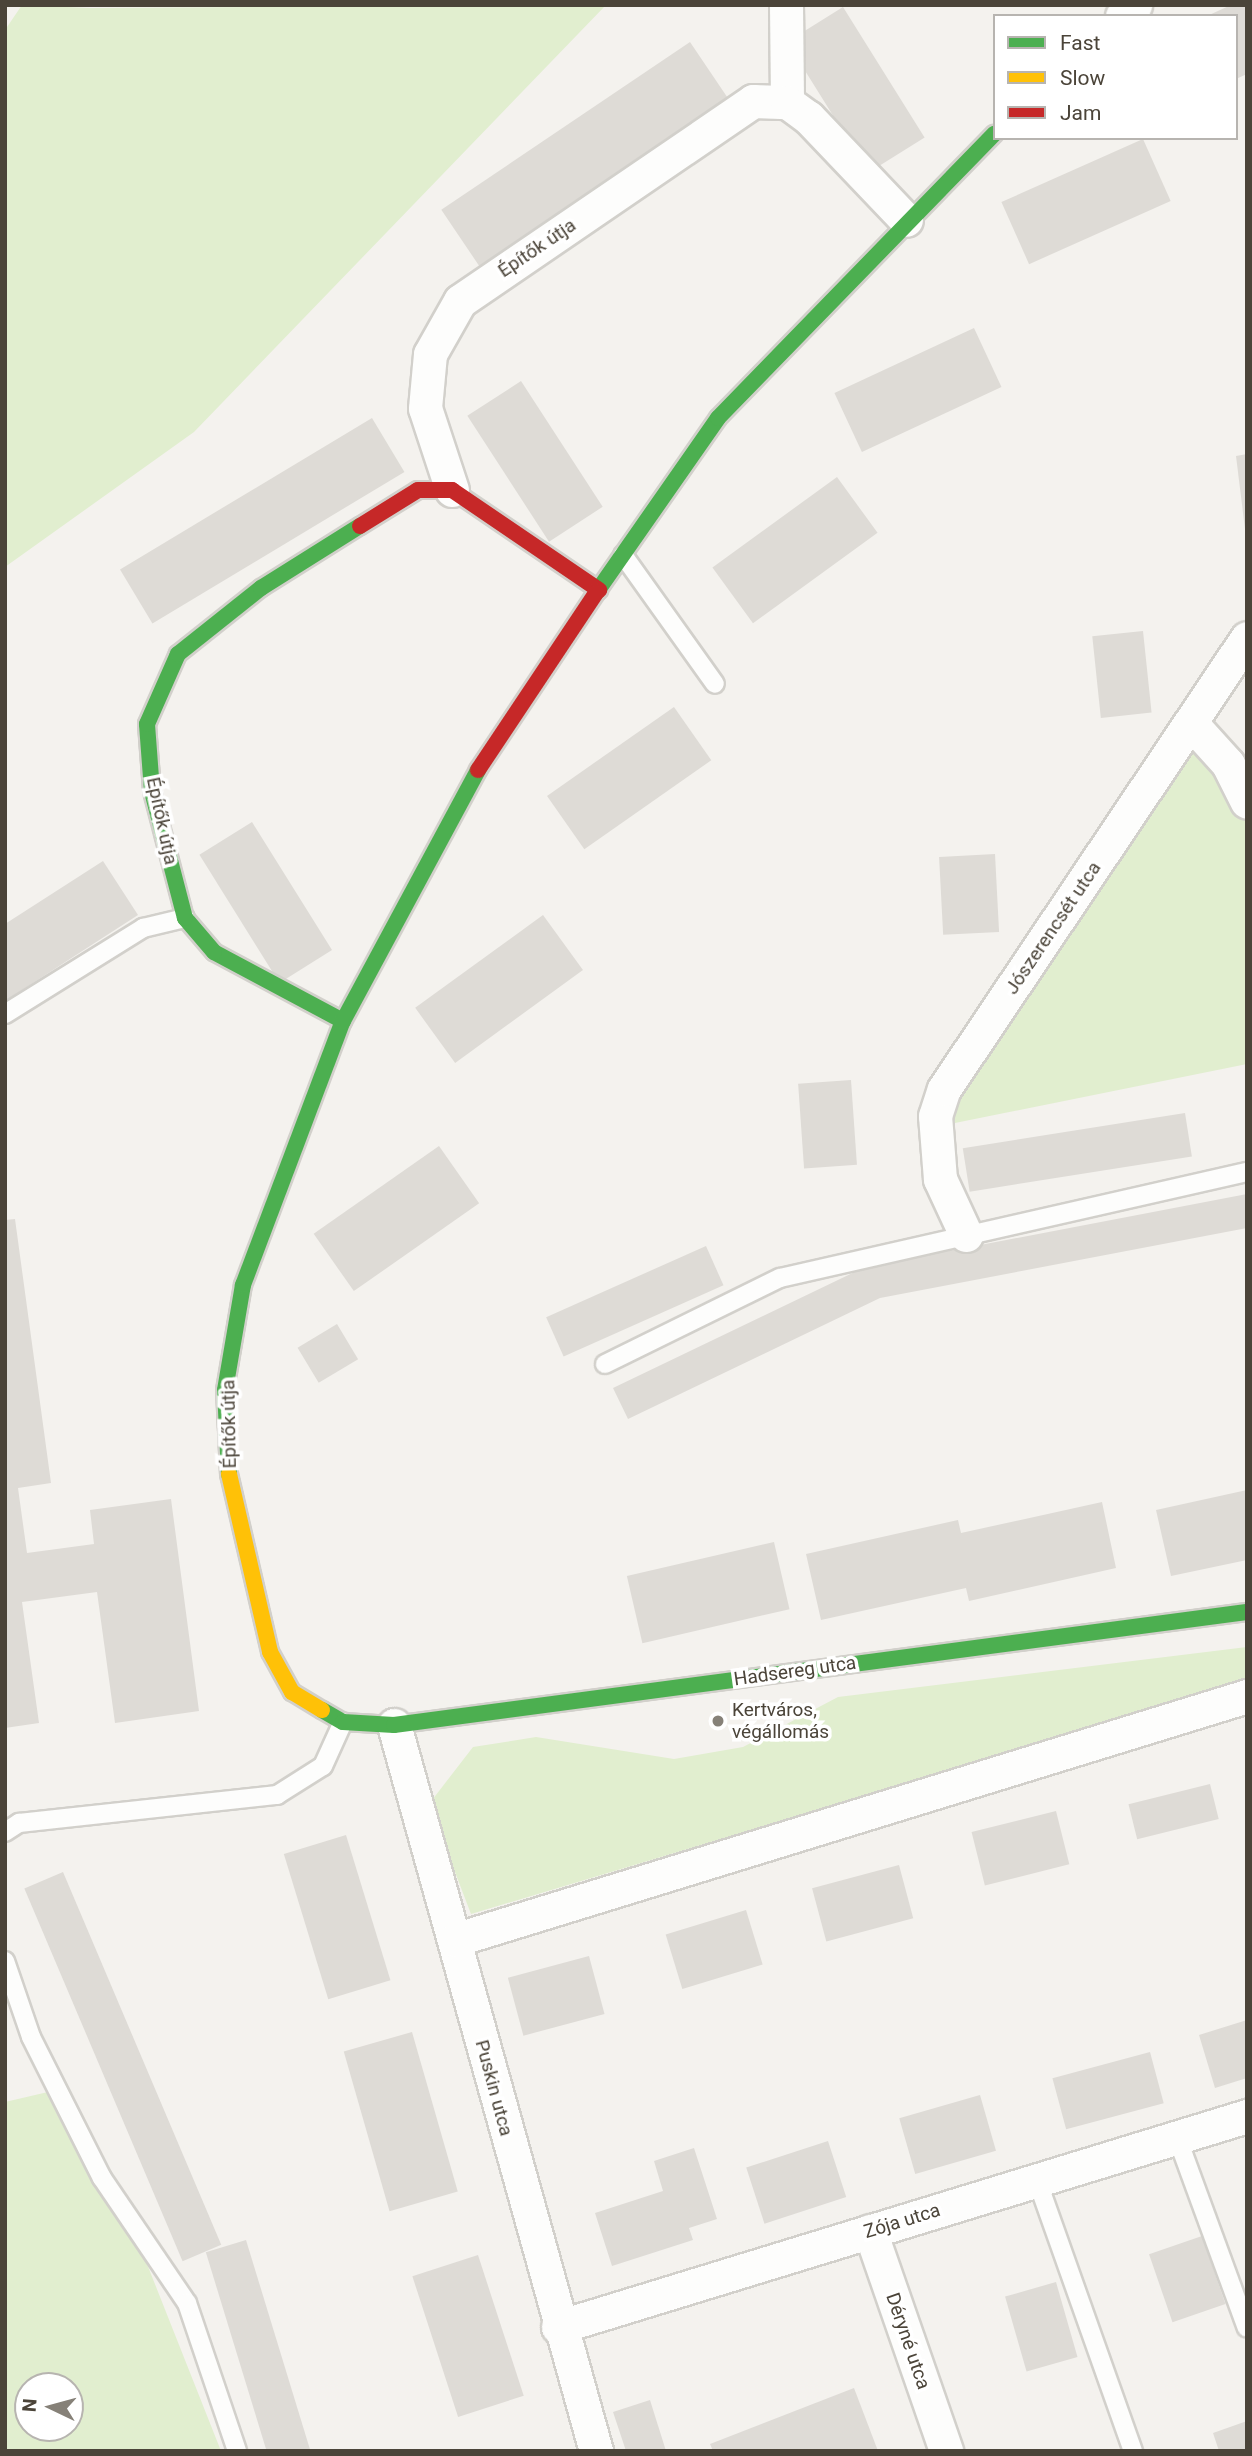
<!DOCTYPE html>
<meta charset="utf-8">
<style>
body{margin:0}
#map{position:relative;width:1252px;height:2456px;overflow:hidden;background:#f4f2ee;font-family:Roboto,sans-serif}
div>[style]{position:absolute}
.green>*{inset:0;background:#e1eecf}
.building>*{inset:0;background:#dedbd6;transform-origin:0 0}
.roads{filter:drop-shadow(2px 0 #d2d0cb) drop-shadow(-2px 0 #d2d0cb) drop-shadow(0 2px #d2d0cb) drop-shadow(0 -2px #d2d0cb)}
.lane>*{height:18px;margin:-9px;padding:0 9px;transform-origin:9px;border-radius:9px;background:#fdfdfc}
.street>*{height:33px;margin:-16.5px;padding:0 16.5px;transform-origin:16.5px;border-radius:16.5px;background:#fdfdfc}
.fast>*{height:16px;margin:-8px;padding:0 8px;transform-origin:8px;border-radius:8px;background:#4caf50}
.slow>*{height:16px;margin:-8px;padding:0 8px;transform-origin:8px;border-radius:8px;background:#ffc107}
.jam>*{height:16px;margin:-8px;padding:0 8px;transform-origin:8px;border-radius:8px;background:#c62828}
.dots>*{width:19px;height:19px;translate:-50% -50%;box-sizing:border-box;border:4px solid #fff;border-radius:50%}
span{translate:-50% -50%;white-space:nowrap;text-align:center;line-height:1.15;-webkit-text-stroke:7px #fff;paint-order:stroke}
.street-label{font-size:19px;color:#4b4439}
.poi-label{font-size:19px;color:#4b4439}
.left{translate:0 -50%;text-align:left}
.frame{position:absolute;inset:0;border:7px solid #4b4439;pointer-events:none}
.legend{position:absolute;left:993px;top:14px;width:245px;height:126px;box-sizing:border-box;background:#fff;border:2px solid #b7b4b0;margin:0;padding:9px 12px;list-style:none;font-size:21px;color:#4b4439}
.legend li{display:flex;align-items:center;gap:14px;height:35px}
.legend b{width:35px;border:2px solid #b7b4b0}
.north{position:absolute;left:14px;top:2372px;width:70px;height:70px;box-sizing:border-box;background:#fff;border:2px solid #b7b4b0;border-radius:50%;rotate:275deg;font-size:19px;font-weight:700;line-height:28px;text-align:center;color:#4b4439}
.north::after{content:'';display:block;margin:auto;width:24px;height:32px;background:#868178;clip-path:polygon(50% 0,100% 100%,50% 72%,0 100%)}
</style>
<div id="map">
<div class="green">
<i style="clip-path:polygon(22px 5px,90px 8px,606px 5px,194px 432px,5px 567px,5px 30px)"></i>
<i style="clip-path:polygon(1194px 747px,1247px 814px,1247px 1064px,950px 1124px,945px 1114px)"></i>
<i style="clip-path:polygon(1247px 1647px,1247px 1681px,471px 1914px,429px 1804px,473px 1747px,536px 1737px,674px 1759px,743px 1747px,838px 1697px)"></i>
<i style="clip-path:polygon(evenodd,48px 2092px,109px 2168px,221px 2451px,5px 2451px,5px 2102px,48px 2092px,28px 2386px,70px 2386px,70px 2428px,28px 2428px,28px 2386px)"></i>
</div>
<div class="building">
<i style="clip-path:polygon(1231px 5px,1247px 5px,1247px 74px,1236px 79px,1236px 16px,1207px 16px)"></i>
<i style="left:843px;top:7px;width:154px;height:66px;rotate:58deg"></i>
<i style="left:690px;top:42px;width:70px;height:300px;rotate:56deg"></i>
<i style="left:1143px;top:139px;width:68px;height:155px;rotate:66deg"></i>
<i style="left:974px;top:328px;width:65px;height:154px;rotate:65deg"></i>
<i style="left:521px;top:381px;width:150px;height:64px;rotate:57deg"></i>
<i style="left:372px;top:418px;width:63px;height:294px;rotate:59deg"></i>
<i style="clip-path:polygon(1247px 454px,1247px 529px,1245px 529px,1236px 456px)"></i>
<i style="left:837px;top:477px;width:69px;height:154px;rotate:54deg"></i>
<i style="left:1143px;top:631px;width:82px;height:51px;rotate:84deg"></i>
<i style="left:674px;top:707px;width:65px;height:155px;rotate:55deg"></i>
<i style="left:252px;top:822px;width:151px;height:62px;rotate:58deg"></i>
<i style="left:995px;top:854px;width:78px;height:56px;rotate:87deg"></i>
<i style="clip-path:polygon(103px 861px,138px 915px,5px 1001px,5px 924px)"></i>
<i style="left:543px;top:915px;width:68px;height:158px;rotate:54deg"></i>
<i style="left:851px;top:1080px;width:85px;height:53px;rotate:86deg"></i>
<i style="left:1185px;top:1113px;width:44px;height:225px;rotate:81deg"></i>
<i style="left:439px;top:1146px;width:70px;height:153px;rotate:55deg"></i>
<i style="clip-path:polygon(1247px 1194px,1247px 1228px,880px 1298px,628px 1419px,613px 1388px,865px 1267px)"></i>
<i style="clip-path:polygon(15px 1219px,51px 1483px,18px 1488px,27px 1553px,94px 1544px,90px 1510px,171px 1499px,199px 1711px,115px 1723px,97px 1592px,22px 1602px,39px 1723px,5px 1728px,5px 1220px)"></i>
<i style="left:706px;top:1246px;width:43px;height:175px;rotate:66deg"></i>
<i style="left:337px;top:1324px;width:41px;height:46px;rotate:59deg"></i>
<i style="clip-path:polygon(1247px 1490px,1247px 1560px,1171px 1576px,1156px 1510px)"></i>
<i style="clip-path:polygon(1102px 1502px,1116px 1568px,969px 1601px,966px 1588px,821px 1620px,806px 1554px,958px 1520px,961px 1533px)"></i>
<i style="left:774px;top:1542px;width:69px;height:151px;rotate:77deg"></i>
<i style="left:1210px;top:1784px;width:36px;height:84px;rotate:76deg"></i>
<i style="left:1056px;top:1811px;width:55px;height:87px;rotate:76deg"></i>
<i style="left:346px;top:1835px;width:152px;height:65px;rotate:73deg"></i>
<i style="left:899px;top:1865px;width:55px;height:90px;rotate:75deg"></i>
<i style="left:63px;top:1872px;width:405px;height:42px;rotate:67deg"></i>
<i style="left:746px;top:1910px;width:57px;height:84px;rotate:73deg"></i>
<i style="left:589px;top:1956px;width:60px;height:84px;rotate:75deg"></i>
<i style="clip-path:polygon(1247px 2020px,1247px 2078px,1215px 2088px,1199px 2035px)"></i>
<i style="left:412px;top:2032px;width:166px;height:71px;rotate:74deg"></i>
<i style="left:1150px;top:2052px;width:53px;height:101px;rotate:75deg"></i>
<i style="left:980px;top:2095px;width:58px;height:84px;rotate:74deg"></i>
<i style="left:828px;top:2141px;width:59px;height:86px;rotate:72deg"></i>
<i style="clip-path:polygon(694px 2148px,717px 2219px,689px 2228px,693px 2240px,612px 2266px,595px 2213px,663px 2191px,654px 2161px)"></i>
<i style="left:1202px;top:2236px;width:72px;height:56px;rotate:71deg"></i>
<i style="left:246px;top:2240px;width:220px;height:42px;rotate:73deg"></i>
<i style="left:478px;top:2255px;width:148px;height:69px;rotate:72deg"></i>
<i style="left:1056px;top:2282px;width:78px;height:53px;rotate:74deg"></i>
<i style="clip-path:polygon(854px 2388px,878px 2451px,713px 2451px,710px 2444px)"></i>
<i style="clip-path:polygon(650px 2400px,666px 2451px,626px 2451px,613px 2412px)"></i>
<i style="clip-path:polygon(1247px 2421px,1247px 2451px,1219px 2451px,1213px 2433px)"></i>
</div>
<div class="roads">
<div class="lane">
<i style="left:623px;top:555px;width:158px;rotate:54.5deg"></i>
<i style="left:5px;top:1014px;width:163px;rotate:-31.9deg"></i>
<i style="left:143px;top:928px;width:43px;rotate:-13.4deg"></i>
<i style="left:605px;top:1364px;width:195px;rotate:-26.2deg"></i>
<i style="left:780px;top:1278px;width:479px;rotate:-12.8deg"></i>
<i style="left:5px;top:1832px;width:17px;rotate:-33deg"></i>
<i style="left:19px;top:1823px;width:260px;rotate:-6.2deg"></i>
<i style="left:277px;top:1795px;width:54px;rotate:-32.2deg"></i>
<i style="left:323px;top:1766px;width:48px;rotate:-65.6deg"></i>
<i style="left:5px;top:1961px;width:80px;rotate:71.1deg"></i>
<i style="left:31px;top:2037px;width:158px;rotate:63.3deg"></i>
<i style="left:102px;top:2178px;width:151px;rotate:55.8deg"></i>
<i style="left:187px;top:2303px;width:156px;rotate:71.3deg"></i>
<i style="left:1177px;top:2137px;width:203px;rotate:69.9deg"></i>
<i style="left:1037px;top:2180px;width:288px;rotate:70.5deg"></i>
</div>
<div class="street">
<i style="left:786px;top:5px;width:97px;rotate:89.4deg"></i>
<i style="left:1122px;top:16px;width:17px;rotate:-40deg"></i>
<i style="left:452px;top:490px;width:86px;rotate:-108.2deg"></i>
<i style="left:425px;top:408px;width:54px;rotate:-84.7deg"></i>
<i style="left:430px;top:354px;width:61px;rotate:-60.5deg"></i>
<i style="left:460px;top:301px;width:355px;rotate:-34.3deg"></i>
<i style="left:753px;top:101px;width:34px;rotate:2deg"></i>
<i style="left:787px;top:102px;width:26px;rotate:36deg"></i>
<i style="left:808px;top:117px;width:142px;rotate:46.4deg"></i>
<i style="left:1191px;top:723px;width:55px;rotate:47.9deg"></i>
<i style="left:1228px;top:764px;width:42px;rotate:63.4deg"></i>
<i style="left:966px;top:1235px;width:62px;rotate:-114.9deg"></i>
<i style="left:940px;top:1179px;width:63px;rotate:-94.5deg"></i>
<i style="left:935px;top:1116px;width:28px;rotate:-72deg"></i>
<i style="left:944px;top:1089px;width:543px;rotate:-56.11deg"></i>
<i style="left:394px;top:1725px;width:754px;rotate:74.45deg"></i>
<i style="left:454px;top:1940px;width:830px;rotate:-17.1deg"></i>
<i style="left:870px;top:2231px;width:233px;rotate:70.9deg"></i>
<i style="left:558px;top:2327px;width:721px;rotate:-17.03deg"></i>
</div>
<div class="fast">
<i style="left:596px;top:593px;width:213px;rotate:-55.1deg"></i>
<i style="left:718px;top:418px;width:397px;rotate:-45.8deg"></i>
<i style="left:343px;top:1021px;width:146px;rotate:-151.9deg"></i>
<i style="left:214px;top:952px;width:45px;rotate:-130.5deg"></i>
<i style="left:185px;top:918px;width:131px;rotate:-104.6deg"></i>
<i style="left:152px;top:791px;width:67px;rotate:-94.3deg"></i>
<i style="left:147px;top:724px;width:77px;rotate:-66.1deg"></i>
<i style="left:178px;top:654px;width:106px;rotate:-38.5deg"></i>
<i style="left:261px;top:588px;width:117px;rotate:-32.1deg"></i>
<i style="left:229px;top:1474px;width:84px;rotate:-92.7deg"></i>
<i style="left:225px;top:1390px;width:107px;rotate:-80.3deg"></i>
<i style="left:243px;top:1285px;width:282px;rotate:-69.3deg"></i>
<i style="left:343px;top:1021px;width:285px;rotate:-61.7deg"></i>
<i style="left:322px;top:1710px;width:24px;rotate:30deg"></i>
<i style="left:343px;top:1722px;width:51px;rotate:3.4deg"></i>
<i style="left:394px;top:1725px;width:860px;rotate:-7.55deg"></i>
</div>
<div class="slow">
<i style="left:229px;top:1474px;width:183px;rotate:77deg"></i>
<i style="left:270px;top:1652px;width:46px;rotate:61.2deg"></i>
<i style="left:292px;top:1692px;width:35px;rotate:31deg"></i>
</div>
<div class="jam">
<i style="left:360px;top:526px;width:68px;rotate:-31.8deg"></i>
<i style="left:418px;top:490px;width:34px"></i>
<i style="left:452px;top:490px;width:178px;rotate:34.2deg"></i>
<i style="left:478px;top:770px;width:213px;rotate:-56.3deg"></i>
</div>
</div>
<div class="dots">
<i style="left:718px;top:1721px;background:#868178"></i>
</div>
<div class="street-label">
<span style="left:537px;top:248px;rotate:-34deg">Építők útja</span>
<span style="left:162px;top:821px;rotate:78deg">Építők útja</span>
<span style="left:1053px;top:928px;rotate:-56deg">Jószerencsét utca</span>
<span style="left:229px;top:1424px;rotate:-91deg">Építők útja</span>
<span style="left:795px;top:1671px;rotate:-8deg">Hadsereg utca</span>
<span style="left:494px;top:2088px;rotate:75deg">Puskin utca</span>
<span style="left:902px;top:2221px;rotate:-17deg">Zója utca</span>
<span style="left:908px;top:2341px;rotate:71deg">Déryné utca</span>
</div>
<div class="poi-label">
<span class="left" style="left:732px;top:1721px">Kertváros,<br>végállomás</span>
</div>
<div class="frame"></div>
<ul class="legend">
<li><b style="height:9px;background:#4caf50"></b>Fast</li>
<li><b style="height:9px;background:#ffc107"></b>Slow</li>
<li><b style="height:9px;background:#c62828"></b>Jam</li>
</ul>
<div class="north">N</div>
</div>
